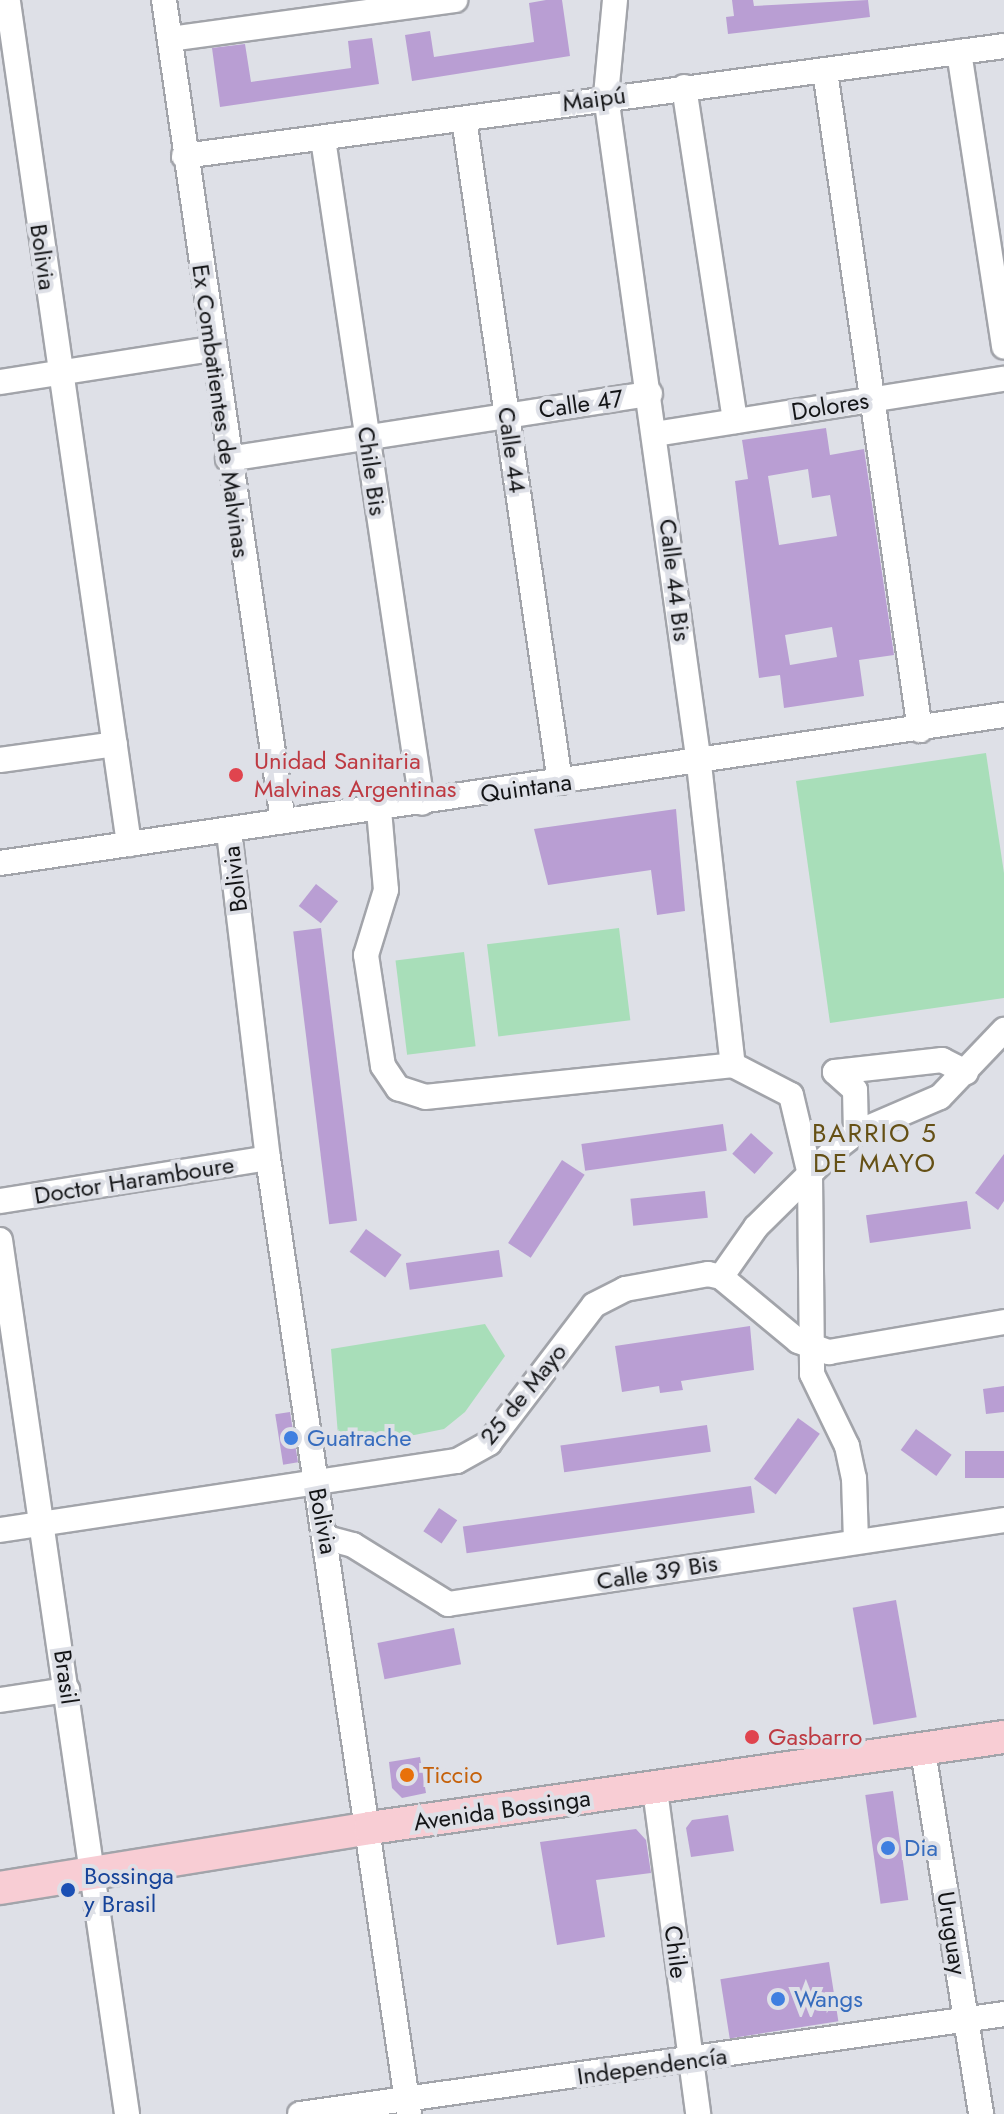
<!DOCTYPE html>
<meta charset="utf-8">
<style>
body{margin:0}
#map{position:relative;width:1004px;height:2114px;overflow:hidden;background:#dee0e7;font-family:Jost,sans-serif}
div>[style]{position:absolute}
.green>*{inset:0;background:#a8deb9;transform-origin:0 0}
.building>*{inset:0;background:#b99ed3;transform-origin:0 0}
.roads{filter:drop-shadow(2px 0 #a2a4aa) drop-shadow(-2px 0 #a2a4aa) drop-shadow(0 2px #a2a4aa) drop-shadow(0 -2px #a2a4aa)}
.minor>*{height:24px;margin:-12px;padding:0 12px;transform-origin:12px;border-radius:12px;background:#fff}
.major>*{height:32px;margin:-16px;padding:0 16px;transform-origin:16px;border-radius:16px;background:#f8cdd4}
.dots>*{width:22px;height:22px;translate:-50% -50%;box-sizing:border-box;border:4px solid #dee0e7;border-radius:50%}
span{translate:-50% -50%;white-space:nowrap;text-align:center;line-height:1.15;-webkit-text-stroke:8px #dee0e7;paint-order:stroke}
.street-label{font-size:24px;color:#141517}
.health-label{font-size:24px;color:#be3a42}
.left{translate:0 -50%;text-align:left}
.shop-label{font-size:24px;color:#366cbe}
.food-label{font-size:24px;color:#c56008}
.transit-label{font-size:24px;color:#164399}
.neighbourhood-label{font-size:26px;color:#655015;letter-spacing:2px}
</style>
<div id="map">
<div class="green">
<i style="clip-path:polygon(986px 753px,1004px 873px,1004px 998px,830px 1023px,796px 781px)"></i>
<i style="left:619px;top:928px;width:93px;height:133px;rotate:83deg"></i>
<i style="left:464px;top:952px;width:95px;height:69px;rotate:83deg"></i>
<i style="clip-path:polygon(485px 1324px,505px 1356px,465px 1412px,444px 1429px,355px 1447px,338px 1435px,331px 1349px)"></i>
</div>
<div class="building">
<i style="clip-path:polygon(546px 0,562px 0,570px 56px,412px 81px,405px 35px,430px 31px,434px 57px,534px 42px,529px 3px)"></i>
<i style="clip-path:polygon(732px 0,753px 0,754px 6px,868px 0,870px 17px,728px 34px,726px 17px,734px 16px)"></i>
<i style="clip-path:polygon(372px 38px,379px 84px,220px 107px,212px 48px,245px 44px,251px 82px,351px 68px,348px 41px)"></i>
<i style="clip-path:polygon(evenodd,826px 428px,830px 455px,864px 449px,894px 655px,859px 660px,864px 696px,784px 708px,780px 675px,759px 678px,735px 481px,748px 479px,742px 440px,826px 428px,808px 469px,812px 498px,830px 495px,837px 536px,779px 545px,768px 476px,808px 469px,826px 428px,832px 627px,837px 657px,790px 665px,785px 635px,832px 627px)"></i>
<i style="clip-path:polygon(676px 809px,685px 911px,657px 915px,651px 870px,548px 885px,534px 829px)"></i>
<i style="left:316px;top:884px;width:28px;height:28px;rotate:38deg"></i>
<i style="left:321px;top:928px;width:295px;height:28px;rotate:83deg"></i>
<i style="left:723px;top:1124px;width:27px;height:143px;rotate:82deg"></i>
<i style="left:751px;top:1133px;width:30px;height:28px;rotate:42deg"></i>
<i style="clip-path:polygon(1004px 1154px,1004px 1201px,998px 1210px,975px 1193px)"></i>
<i style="left:562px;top:1160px;width:27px;height:99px;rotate:33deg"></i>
<i style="left:705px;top:1191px;width:27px;height:75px;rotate:84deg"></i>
<i style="left:967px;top:1201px;width:28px;height:102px;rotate:82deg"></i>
<i style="left:366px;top:1229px;width:44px;height:28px;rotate:36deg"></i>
<i style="left:499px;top:1250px;width:27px;height:94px;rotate:82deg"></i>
<i style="clip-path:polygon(750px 1326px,754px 1370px,681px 1381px,683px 1390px,660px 1393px,659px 1386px,622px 1392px,615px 1346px)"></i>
<i style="clip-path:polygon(1004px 1386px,1004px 1412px,986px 1414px,983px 1389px)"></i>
<i style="left:290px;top:1412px;width:51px;height:15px;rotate:81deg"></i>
<i style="left:798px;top:1418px;width:27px;height:75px;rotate:36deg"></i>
<i style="left:707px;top:1425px;width:27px;height:148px;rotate:82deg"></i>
<i style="left:916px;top:1429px;width:44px;height:26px;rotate:36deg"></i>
<i style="left:1004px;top:1451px;width:27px;height:39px;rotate:90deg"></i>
<i style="left:751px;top:1486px;width:27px;height:291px;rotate:82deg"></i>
<i style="left:439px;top:1508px;width:22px;height:28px;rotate:34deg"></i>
<i style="left:896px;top:1600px;width:119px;height:44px;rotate:80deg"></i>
<i style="left:454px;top:1628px;width:37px;height:78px;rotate:79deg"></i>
<i style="clip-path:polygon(420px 1757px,426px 1793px,402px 1798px,392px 1788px,389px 1762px)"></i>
<i style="left:893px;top:1791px;width:110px;height:28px;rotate:82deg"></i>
<i style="clip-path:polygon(728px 1815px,734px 1851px,691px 1857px,686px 1828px,692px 1820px)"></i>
<i style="clip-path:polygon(636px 1829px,646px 1840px,651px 1873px,596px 1880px,605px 1937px,557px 1945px,540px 1842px)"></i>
<i style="left:829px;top:1962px;width:60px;height:110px;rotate:81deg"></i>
</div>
<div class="roads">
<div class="minor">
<i style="left:164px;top:0;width:830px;rotate:81.75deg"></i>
<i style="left:615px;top:0;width:96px;rotate:95.4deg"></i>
<i style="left:606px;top:96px;width:674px;rotate:82.07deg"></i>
<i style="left:699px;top:764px;width:303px;rotate:83.6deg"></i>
<i style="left:8px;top:2px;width:851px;rotate:81.82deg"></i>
<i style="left:170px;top:39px;width:288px;rotate:-7.8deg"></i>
<i style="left:959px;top:52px;width:298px;rotate:81.3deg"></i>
<i style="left:825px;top:71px;width:666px;rotate:81.8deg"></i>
<i style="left:684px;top:87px;width:338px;rotate:81.3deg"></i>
<i style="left:464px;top:119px;width:670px;rotate:81.76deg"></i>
<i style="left:323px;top:139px;width:671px;rotate:81.52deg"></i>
<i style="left:184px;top:156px;width:827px;rotate:-7.64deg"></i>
<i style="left:0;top:382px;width:214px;rotate:-8.9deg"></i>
<i style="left:655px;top:434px;width:353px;rotate:-9deg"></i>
<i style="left:228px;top:459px;width:427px;rotate:-8.8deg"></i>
<i style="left:0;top:760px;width:116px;rotate:-7.9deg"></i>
<i style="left:379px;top:810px;width:80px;rotate:85deg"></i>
<i style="left:386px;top:890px;width:68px;rotate:107.1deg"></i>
<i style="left:366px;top:955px;width:112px;rotate:81.3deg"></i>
<i style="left:383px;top:1066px;width:27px;rotate:56deg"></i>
<i style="left:398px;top:1088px;width:28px;rotate:18deg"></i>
<i style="left:425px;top:1097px;width:310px;rotate:-5.9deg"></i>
<i style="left:733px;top:1065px;width:65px;rotate:27.3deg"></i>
<i style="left:791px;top:1095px;width:82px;rotate:76.6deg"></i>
<i style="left:810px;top:1175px;width:199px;rotate:89.4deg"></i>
<i style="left:812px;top:1374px;width:80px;rotate:64.1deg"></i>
<i style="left:847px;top:1446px;width:33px;rotate:78deg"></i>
<i style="left:854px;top:1478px;width:63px;rotate:88.2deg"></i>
<i style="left:229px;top:832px;width:328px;rotate:83.2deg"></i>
<i style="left:268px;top:1158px;width:966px;rotate:81.61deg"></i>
<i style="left:0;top:863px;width:1015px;rotate:-8.39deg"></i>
<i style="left:835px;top:1072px;width:108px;rotate:-6.4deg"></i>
<i style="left:942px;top:1060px;width:27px;rotate:27deg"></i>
<i style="left:835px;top:1072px;width:27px;rotate:42deg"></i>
<i style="left:855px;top:1090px;width:43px;rotate:88.7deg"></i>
<i style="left:0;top:1201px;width:271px;rotate:-9.1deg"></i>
<i style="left:0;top:1240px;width:883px;rotate:81.73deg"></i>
<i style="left:721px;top:1277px;width:61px;rotate:-55deg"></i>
<i style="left:756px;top:1227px;width:110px;rotate:-44.6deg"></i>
<i style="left:834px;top:1150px;width:28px;rotate:-38deg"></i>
<i style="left:856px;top:1133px;width:91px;rotate:-23.2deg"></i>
<i style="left:940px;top:1097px;width:93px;rotate:-46.3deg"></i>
<i style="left:0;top:1530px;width:462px;rotate:-8.6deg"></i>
<i style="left:457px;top:1461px;width:37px;rotate:-29deg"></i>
<i style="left:489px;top:1443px;width:173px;rotate:-52.7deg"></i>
<i style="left:594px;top:1305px;width:35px;rotate:-27deg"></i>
<i style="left:625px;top:1289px;width:84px;rotate:-10.2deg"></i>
<i style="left:708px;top:1274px;width:13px;rotate:13deg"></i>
<i style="left:721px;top:1277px;width:100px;rotate:39.7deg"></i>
<i style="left:798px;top:1341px;width:33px;rotate:20deg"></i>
<i style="left:829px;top:1352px;width:178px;rotate:-9.7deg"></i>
<i style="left:327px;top:1538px;width:27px;rotate:15deg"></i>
<i style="left:353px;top:1545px;width:112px;rotate:31.8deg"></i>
<i style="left:448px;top:1604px;width:562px;rotate:-8.59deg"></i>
<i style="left:0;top:1700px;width:68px;rotate:-8.5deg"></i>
<i style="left:923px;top:1751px;width:368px;rotate:80.9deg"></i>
<i style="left:655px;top:1790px;width:327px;rotate:82.4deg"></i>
<i style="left:300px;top:2114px;width:711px;rotate:-8.08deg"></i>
</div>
<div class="major">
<i style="left:0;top:1888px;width:375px;rotate:-9.2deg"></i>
<i style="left:370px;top:1828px;width:640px;rotate:-8.17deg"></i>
</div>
</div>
<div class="dots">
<i style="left:236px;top:775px;background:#e0444e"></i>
<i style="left:291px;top:1438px;background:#3f7fe0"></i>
<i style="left:752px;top:1737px;background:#e0444e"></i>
<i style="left:407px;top:1775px;background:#e8710a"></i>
<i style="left:888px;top:1848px;background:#3f7fe0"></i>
<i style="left:68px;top:1890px;background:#1a4fb4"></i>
<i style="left:778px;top:1999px;background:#3f7fe0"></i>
</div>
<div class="street-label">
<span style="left:594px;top:99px;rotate:-8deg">Maipú</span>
<span style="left:43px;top:257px;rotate:82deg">Bolivia</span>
<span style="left:581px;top:404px;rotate:-8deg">Calle 47</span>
<span style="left:830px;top:406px;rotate:-9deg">Dolores</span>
<span style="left:221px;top:411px;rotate:82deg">Ex Combatientes de Malvinas</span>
<span style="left:512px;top:450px;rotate:82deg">Calle 44</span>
<span style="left:372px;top:471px;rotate:82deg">Chile Bis</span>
<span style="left:675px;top:580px;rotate:83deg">Calle 44 Bis</span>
<span style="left:526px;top:788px;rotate:-8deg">Quintana</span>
<span style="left:235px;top:879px;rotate:-97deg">Bolivia</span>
<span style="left:134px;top:1180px;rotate:-9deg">Doctor Haramboure</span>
<span style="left:523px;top:1394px;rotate:-51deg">25 de Mayo</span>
<span style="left:323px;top:1521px;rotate:79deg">Bolivia</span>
<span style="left:657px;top:1572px;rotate:-9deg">Calle 39 Bis</span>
<span style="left:66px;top:1677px;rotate:82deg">Brasil</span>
<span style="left:502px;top:1810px;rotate:-8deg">Avenida Bossinga</span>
<span style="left:952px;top:1933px;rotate:81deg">Uruguay</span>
<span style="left:676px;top:1952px;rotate:83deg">Chile</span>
<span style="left:652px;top:2066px;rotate:-8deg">Independencía</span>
</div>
<div class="health-label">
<span class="left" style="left:254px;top:775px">Unidad Sanitaria<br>Malvinas Argentinas</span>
<span class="left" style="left:768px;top:1737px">Gasbarro</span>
</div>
<div class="shop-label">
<span class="left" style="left:307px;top:1438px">Guatrache</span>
<span class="left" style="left:904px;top:1848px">Dia</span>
<span class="left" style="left:794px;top:1999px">Wangs</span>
</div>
<div class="food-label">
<span class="left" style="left:423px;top:1775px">Ticcio</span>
</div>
<div class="transit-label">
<span class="left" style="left:84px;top:1890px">Bossinga<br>y Brasil</span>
</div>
<div class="neighbourhood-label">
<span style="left:875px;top:1149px">BARRIO 5<br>DE MAYO</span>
</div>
</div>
